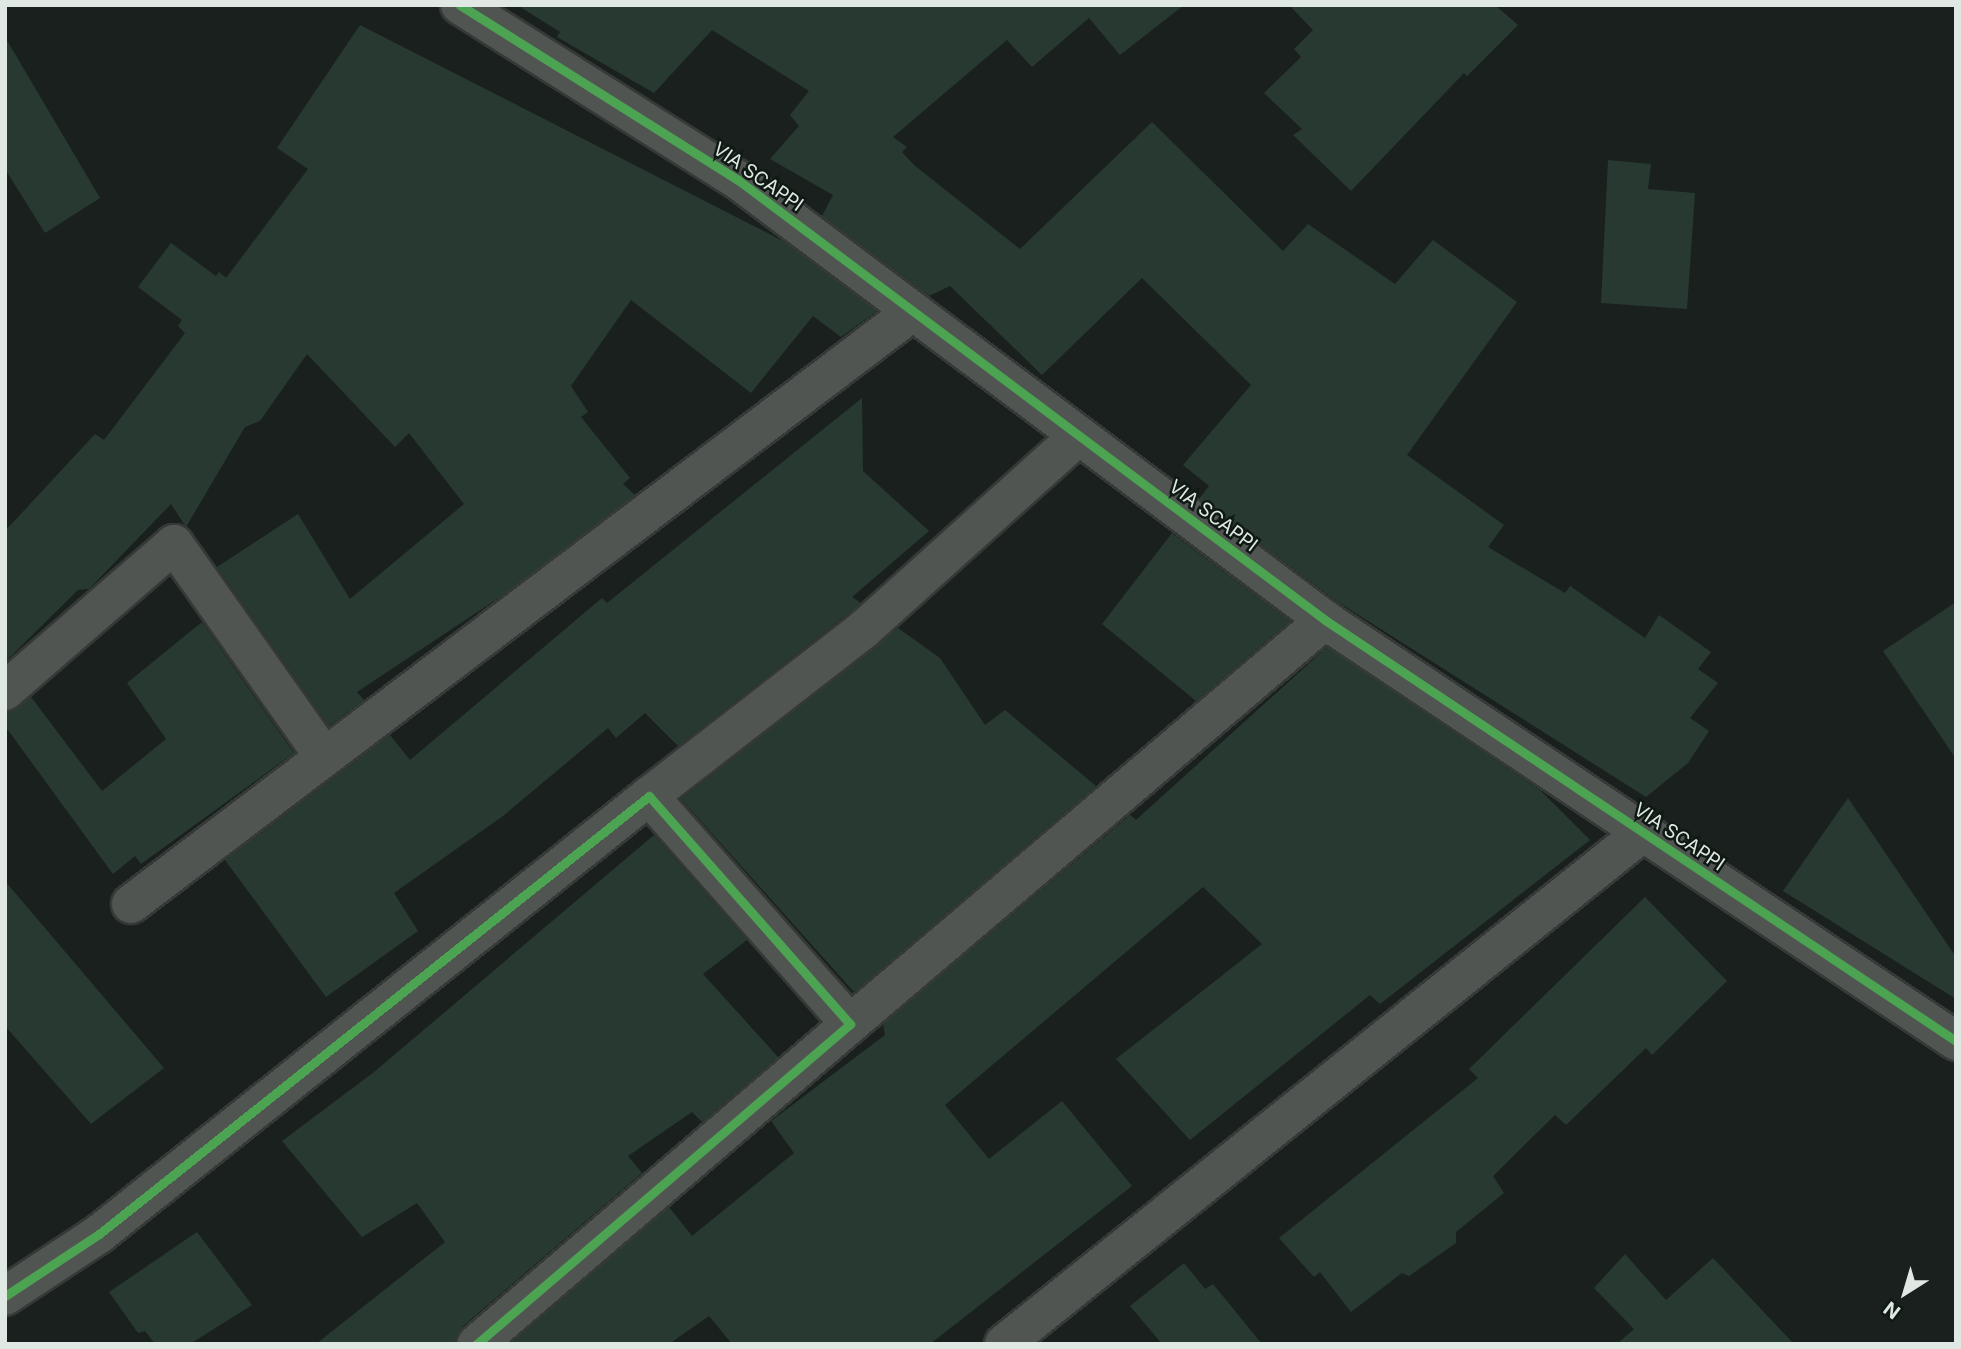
<!DOCTYPE html>
<style>
body{margin:0}
#map{position:relative;width:1961px;height:1349px;overflow:hidden;background:#1a201d;font-family:Inter,sans-serif}
div>[style]{position:absolute}
.building>*{inset:0;background:#283932}
.roads{filter:drop-shadow(2px 0 #353937) drop-shadow(-2px 0 #353937) drop-shadow(0 2px #353937) drop-shadow(0 -2px #353937)}
.minor>*{height:38px;margin:-19px;padding:0 19px;transform-origin:19px;border-radius:19px;background:#515552}
.cycleway>*{height:9px;margin:-4.5px;padding:0 4.5px;transform-origin:4.5px;border-radius:4.5px;background:#4ca352}
span{translate:-50% -50%;white-space:nowrap;text-align:center;line-height:1.15;-webkit-text-stroke:5px #0e1a13;paint-order:stroke}
.street-label{font-size:19px;color:#e0e8e3}
.frame{position:absolute;inset:0;border:7px solid #e0e8e3;pointer-events:none}
.north{position:absolute;left:1870px;top:1258px;width:70px;height:70px;-webkit-text-stroke:5px #0e1a13;paint-order:stroke;rotate:217deg;font-size:19px;font-weight:700;line-height:28px;text-align:center;color:#e0e8e3}
.north::after{content:'';display:block;margin:auto;width:24px;height:32px;background:#e0e8e3;clip-path:polygon(50% 0,100% 100%,50% 72%,0 100%)}
</style>
<div id="map">
<div class="building">
<i style="clip-path:polygon(517px 5px,1184px 5px,1120px 55px,1089px 18px,1032px 67px,1007px 40px,893px 137px,907px 147px,902px 152px,914px 165px,1020px 249px,1152px 122px,1283px 251px,1308px 224px,1395px 284px,1433px 240px,1517px 302px,1407px 455px,1504px 525px,1488px 547px,1565px 593px,1570px 586px,1645px 638px,1659px 615px,1711px 652px,1698px 669px,1718px 683px,1690px 718px,1709px 731px,1688px 763px,1646px 797px,1338px 602px,1199px 499px,1209px 486px,1183px 465px,1251px 385px,1142px 278px,1042px 375px,950px 286px,929px 296px,822px 216px,833px 195px,770px 159px,799px 126px,790px 115px,809px 91px,712px 30px,654px 93px,557px 37px,560px 32px)"></i>
<i style="clip-path:polygon(1289px 5px,1495px 5px,1518px 25px,1467px 76px,1464px 73px,1351px 191px,1293px 135px,1302px 129px,1264px 93px,1301px 57px,1294px 49px,1313px 30px)"></i>
<i style="clip-path:polygon(360px 25px,785px 242px,877px 311px,841px 337px,813px 316px,751px 393px,631px 300px,571px 386px,588px 412px,581px 417px,630px 478px,623px 484px,635px 495px,506px 593px,357px 692px,364px 700px,329px 726px,217px 567px,298px 514px,350px 599px,464px 504px,409px 433px,395px 447px,307px 354px,260px 421px,245px 427px,186px 527px,171px 504px,89px 589px,78px 590px,5px 662px,5px 531px,95px 434px,104px 440px,185px 333px,178px 326px,182px 320px,138px 287px,171px 243px,216px 276px,219px 272px,226px 278px,308px 169px,277px 148px)"></i>
<i style="clip-path:polygon(5px 37px,100px 198px,45px 233px,5px 169px)"></i>
<i style="clip-path:polygon(1608px 160px,1651px 164px,1648px 189px,1695px 193px,1687px 309px,1601px 303px)"></i>
<i style="clip-path:polygon(862px 398px,863px 471px,929px 531px,852px 597px,861px 603px,849px 613px,678px 746px,645px 713px,616px 738px,608px 728px,503px 816px,394px 893px,418px 931px,326px 997px,225px 860px,390px 735px,410px 760px,602px 598px,607px 603px)"></i>
<i style="clip-path:polygon(1172px 533px,1290px 621px,1196px 701px,1102px 624px)"></i>
<i style="clip-path:polygon(1956px 602px,1956px 759px,1883px 651px)"></i>
<i style="clip-path:polygon(202px 622px,294px 753px,141px 864px,135px 856px,113px 874px,5px 726px,5px 712px,31px 697px,102px 791px,166px 739px,127px 683px)"></i>
<i style="clip-path:polygon(898px 628px,940px 658px,985px 725px,1005px 710px,1096px 786px,854px 992px,681px 799px)"></i>
<i style="clip-path:polygon(1327px 647px,1540px 790px,1590px 840px,1380px 1004px,1370px 995px,1190px 1140px,1116px 1059px,1262px 944px,1203px 887px,945px 1105px,989px 1159px,1062px 1101px,1132px 1186px,930px 1344px,732px 1344px,709px 1316px,669px 1344px,510px 1344px,669px 1207px,692px 1236px,794px 1153px,771px 1121px,885px 1035px,883px 1024px,1130px 815px,1136px 820px)"></i>
<i style="clip-path:polygon(1848px 798px,1956px 957px,1956px 999px,1783px 891px)"></i>
<i style="clip-path:polygon(654px 835px,747px 940px,703px 974px,778px 1057px,702px 1122px,692px 1112px,628px 1156px,642px 1173px,462px 1327px,455px 1344px,316px 1344px,445px 1242px,417px 1203px,362px 1237px,282px 1141px,374px 1072px)"></i>
<i style="clip-path:polygon(5px 881px,164px 1068px,91px 1124px,5px 1026px)"></i>
<i style="clip-path:polygon(1645px 897px,1727px 981px,1652px 1055px,1646px 1048px,1566px 1125px,1555px 1115px,1493px 1176px,1504px 1193px,1456px 1232px,1456px 1243px,1409px 1276px,1402px 1273px,1351px 1312px,1320px 1272px,1314px 1277px,1279px 1238px,1478px 1078px,1469px 1069px)"></i>
<i style="clip-path:polygon(197px 1232px,252px 1305px,190px 1344px,155px 1344px,145px 1331px,138px 1333px,109px 1292px)"></i>
<i style="clip-path:polygon(1625px 1254px,1666px 1300px,1713px 1258px,1794px 1344px,1617px 1344px,1634px 1329px,1594px 1288px)"></i>
<i style="clip-path:polygon(1184px 1263px,1205px 1289px,1213px 1284px,1262px 1344px,1162px 1344px,1130px 1306px)"></i>
</div>
<div class="roads">
<div class="minor">
<i style="left:460px;top:5px;width:328px;rotate:32.2deg"></i>
<i style="left:738px;top:180px;width:734px;rotate:36.85deg"></i>
<i style="left:1325px;top:620px;width:759px;rotate:33.71deg"></i>
<i style="left:5px;top:691px;width:224px;rotate:-41deg"></i>
<i style="left:174px;top:544px;width:257px;rotate:54.8deg"></i>
<i style="left:649px;top:796px;width:271px;rotate:-37.8deg"></i>
<i style="left:863px;top:630px;width:288px;rotate:-42deg"></i>
<i style="left:131px;top:904px;width:980px;rotate:-37.16deg"></i>
<i style="left:850px;top:1024px;width:624px;rotate:-40.38deg"></i>
<i style="left:5px;top:1296px;width:113px;rotate:-33.4deg"></i>
<i style="left:99px;top:1234px;width:703px;rotate:-38.53deg"></i>
<i style="left:649px;top:796px;width:304px;rotate:48.6deg"></i>
<i style="left:850px;top:1024px;width:492px;rotate:139.4deg"></i>
<i style="left:1004px;top:1344px;width:817px;rotate:-38.69deg"></i>
</div>
</div>
<div class="cycleway">
<i style="left:460px;top:5px;width:328px;rotate:32.2deg"></i>
<i style="left:738px;top:180px;width:734px;rotate:36.85deg"></i>
<i style="left:1325px;top:620px;width:759px;rotate:33.71deg"></i>
<i style="left:5px;top:1296px;width:113px;rotate:-33.4deg"></i>
<i style="left:99px;top:1234px;width:703px;rotate:-38.53deg"></i>
<i style="left:649px;top:796px;width:304px;rotate:48.6deg"></i>
<i style="left:850px;top:1024px;width:492px;rotate:139.4deg"></i>
</div>
<div class="street-label">
<span style="left:758px;top:177px;rotate:35deg">VIA SCAPPI</span>
<span style="left:1213px;top:516px;rotate:37deg">VIA SCAPPI</span>
<span style="left:1679px;top:837px;rotate:34deg">VIA SCAPPI</span>
</div>
<div class="frame"></div>
<div class="north">N</div>
</div>
